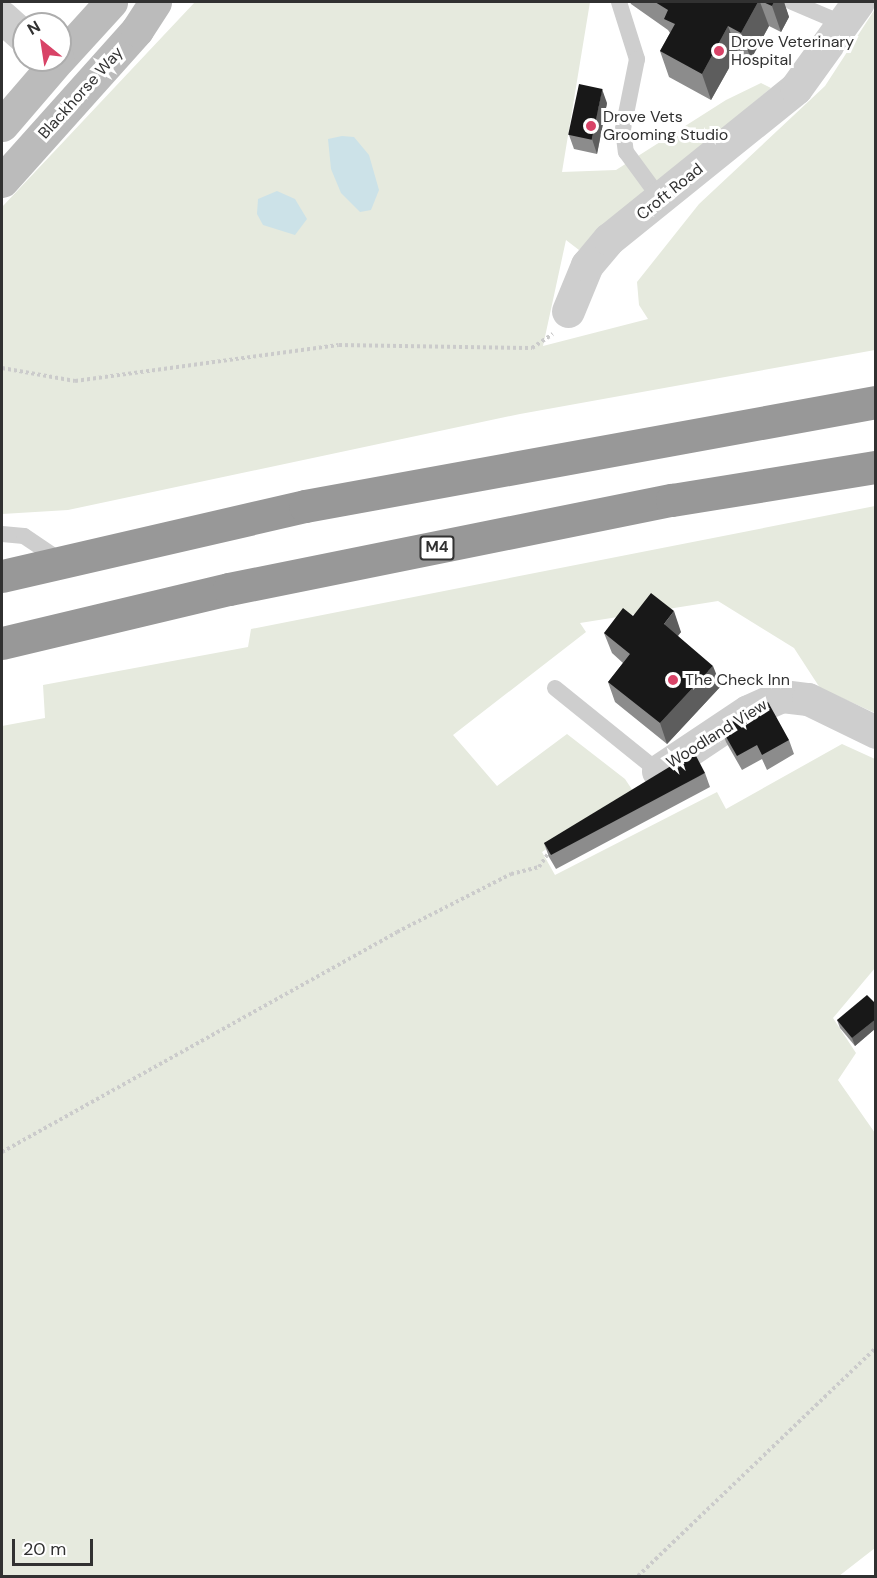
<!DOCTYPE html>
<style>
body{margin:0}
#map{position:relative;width:877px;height:1578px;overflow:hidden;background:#fff;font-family:"DM Sans",sans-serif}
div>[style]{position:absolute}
.green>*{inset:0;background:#e6eade}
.water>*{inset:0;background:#cce2e8}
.path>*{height:4px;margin-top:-2px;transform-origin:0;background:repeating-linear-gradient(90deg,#cbcbcb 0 3px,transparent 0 6px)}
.lane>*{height:16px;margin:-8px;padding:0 8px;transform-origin:8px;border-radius:8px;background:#cecece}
.street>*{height:33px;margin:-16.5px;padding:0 16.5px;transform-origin:16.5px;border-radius:16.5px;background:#cecece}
.secondary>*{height:33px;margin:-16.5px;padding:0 16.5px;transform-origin:16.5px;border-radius:16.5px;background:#bbb}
.highway>*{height:33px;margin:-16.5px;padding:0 16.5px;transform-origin:16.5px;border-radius:16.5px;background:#989898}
.wall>*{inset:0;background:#8c8c8c}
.shaded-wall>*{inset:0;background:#5d5d5d}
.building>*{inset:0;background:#181818;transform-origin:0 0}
.dots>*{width:16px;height:16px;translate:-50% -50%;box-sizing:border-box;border:3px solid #fff;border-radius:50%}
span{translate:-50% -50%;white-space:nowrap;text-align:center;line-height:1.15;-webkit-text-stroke:6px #fff;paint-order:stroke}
.shield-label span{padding:2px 4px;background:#fff;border:2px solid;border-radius:4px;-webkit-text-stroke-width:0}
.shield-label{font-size:15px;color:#313131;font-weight:700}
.poi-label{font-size:16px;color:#313131}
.left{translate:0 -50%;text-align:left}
.street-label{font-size:16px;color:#313131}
.frame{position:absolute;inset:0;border:3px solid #313131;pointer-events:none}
.north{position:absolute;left:12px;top:12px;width:60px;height:60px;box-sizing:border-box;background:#fff;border:2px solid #adadad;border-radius:50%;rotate:330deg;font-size:16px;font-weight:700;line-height:24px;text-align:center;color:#313131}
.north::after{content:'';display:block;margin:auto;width:21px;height:27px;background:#d84367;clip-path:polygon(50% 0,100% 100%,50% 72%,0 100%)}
.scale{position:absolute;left:12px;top:1539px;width:81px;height:27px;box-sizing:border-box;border:3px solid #313131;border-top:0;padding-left:8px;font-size:18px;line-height:21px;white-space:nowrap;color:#313131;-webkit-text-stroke:4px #fff;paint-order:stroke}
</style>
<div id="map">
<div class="green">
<i style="clip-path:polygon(195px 2px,590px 2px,562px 172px,616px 170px,726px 100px,761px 83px,771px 88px,579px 250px,566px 240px,543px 346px,648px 319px,639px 305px,637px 282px,699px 204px,825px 86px,875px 9px,875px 350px,520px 414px,68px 510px,2px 514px,2px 207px)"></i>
<i style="clip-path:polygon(875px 506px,875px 713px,820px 688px,794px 648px,718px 601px,580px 623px,586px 632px,453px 735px,497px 786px,567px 734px,625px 779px,633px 791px,542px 852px,555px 875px,717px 792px,726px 809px,842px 744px,875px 759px,875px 968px,833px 1018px,856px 1053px,838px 1080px,875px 1133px,875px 1548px,839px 1576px,2px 1576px,2px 726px,45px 718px,43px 685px,248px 647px,251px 629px)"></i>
</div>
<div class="water">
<i style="clip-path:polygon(342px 136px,354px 137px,369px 155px,379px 190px,371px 210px,360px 212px,341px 193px,331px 169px,328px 139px)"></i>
<i style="clip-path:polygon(277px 191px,295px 199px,307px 219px,295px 235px,263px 225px,257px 214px,258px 199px)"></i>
</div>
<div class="path">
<i style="left:2px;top:368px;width:74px;rotate:10.1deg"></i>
<i style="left:75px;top:381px;width:266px;rotate:-7.8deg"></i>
<i style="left:339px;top:345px;width:193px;rotate:0.9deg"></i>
<i style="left:532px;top:348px;width:25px;rotate:-34deg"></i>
<i style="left:2px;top:1152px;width:452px;rotate:-29.1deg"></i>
<i style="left:397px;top:932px;width:128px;rotate:-27deg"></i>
<i style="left:511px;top:874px;width:29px;rotate:-14deg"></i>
<i style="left:539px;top:867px;width:22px;rotate:-56deg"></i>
<i style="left:638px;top:1576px;width:330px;rotate:-43.8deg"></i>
</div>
<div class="lane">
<i style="left:619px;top:2px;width:60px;rotate:72.5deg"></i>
<i style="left:637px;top:59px;width:71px;rotate:101.3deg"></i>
<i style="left:623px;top:129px;width:23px;rotate:83deg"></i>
<i style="left:626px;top:152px;width:61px;rotate:53.7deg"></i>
<i style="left:792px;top:2px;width:56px;rotate:22.9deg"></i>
<i style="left:2px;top:534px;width:22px;rotate:5deg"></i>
<i style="left:24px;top:536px;width:45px;rotate:34deg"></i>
<i style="left:555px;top:688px;width:132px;rotate:38.9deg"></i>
</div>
<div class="street">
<i style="left:2px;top:17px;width:30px;rotate:42deg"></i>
<i style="left:568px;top:311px;width:50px;rotate:-67.6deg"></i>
<i style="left:587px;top:265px;width:34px;rotate:-50deg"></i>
<i style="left:609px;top:239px;width:240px;rotate:-38.9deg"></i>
<i style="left:796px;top:88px;width:106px;rotate:-54.2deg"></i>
<i style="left:658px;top:771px;width:108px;rotate:-33.7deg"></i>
<i style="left:748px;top:711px;width:37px;rotate:-24deg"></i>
<i style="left:782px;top:696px;width:26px;rotate:7deg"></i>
<i style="left:808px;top:699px;width:76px;rotate:25.9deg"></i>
</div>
<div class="secondary">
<i style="left:60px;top:58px;width:76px;rotate:-47.7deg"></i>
<i style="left:2px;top:125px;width:86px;rotate:-49.3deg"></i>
<i style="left:2px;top:181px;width:203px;rotate:-48.2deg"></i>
<i style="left:137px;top:30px;width:33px;rotate:-57deg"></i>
</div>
<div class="highway">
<i style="left:2px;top:576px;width:311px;rotate:-13deg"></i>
<i style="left:305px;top:506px;width:580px;rotate:-10.32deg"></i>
<i style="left:2px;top:643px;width:233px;rotate:-13.4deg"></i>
<i style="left:229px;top:589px;width:452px;rotate:-11.4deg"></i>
<i style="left:672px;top:500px;width:207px;rotate:-9.2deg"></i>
</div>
<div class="wall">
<i style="clip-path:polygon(630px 2px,784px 2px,789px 17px,781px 32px,769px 26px,751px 59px,738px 52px,711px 100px,669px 77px,660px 51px,670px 33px,668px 30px,631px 4px)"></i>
<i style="clip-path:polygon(607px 103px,597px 154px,574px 149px,569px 135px)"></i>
<i style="clip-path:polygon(633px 616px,681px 632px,678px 636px,721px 686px,667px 744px,615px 702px,608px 682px,623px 663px,612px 653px,604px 633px)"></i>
<i style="clip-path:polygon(721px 728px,789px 740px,794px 754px,767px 770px,762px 759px,742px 770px,726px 742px)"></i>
<i style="clip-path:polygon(705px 773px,710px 787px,556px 869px,549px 857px,544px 843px)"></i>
<i style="clip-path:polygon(876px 1004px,876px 1028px,855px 1046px,840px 1028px,837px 1020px)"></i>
</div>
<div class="shaded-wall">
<i style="clip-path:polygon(758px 2px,760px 2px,769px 26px,751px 59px,741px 33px)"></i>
<i style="clip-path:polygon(774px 2px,784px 2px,789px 17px,781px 32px,772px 6px)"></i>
<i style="clip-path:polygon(728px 26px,738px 52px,711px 100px,702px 74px)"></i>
<i style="clip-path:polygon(602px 89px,607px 103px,597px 154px,592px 139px)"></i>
<i style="clip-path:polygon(674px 611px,681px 632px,671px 644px,664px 624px)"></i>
<i style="clip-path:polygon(713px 666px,721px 686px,667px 744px,660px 723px)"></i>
<i style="clip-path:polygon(876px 1019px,876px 1028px,855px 1046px,852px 1038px)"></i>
</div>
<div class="building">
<i style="clip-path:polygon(655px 2px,758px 2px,741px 33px,728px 26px,702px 74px,660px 51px,675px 24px,664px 19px,668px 10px)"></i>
<i style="clip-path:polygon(763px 2px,774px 2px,772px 6px)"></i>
<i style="left:579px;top:84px;width:24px;height:52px;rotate:12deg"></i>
<i style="clip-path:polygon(651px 593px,674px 611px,664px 624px,713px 666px,660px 723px,608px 682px,630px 654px,604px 633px,623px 608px,633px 616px)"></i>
<i style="clip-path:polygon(768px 702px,789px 740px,762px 755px,757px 745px,737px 756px,721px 728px)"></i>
<i style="clip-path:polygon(694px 752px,705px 773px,551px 855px,544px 843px)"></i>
<i style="clip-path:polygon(867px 995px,876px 1004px,876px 1019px,852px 1038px,837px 1020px)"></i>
</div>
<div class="dots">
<i style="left:719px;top:51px;background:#d84367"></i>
<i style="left:591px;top:126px;background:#d84367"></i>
<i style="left:673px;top:680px;background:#d84367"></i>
</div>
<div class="shield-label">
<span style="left:437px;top:548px">M4</span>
</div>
<div class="poi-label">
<span class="left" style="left:731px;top:51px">Drove Veterinary<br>Hospital</span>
<span class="left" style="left:603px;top:126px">Drove Vets<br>Grooming Studio</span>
<span class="left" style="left:685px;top:680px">The Check Inn</span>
</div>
<div class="street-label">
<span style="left:81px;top:93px;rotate:-48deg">Blackhorse Way</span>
<span style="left:670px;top:192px;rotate:-39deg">Croft Road</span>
<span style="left:717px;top:734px;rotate:-32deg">Woodland View</span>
</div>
<div class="frame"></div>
<div class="north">N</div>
<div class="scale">20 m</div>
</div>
